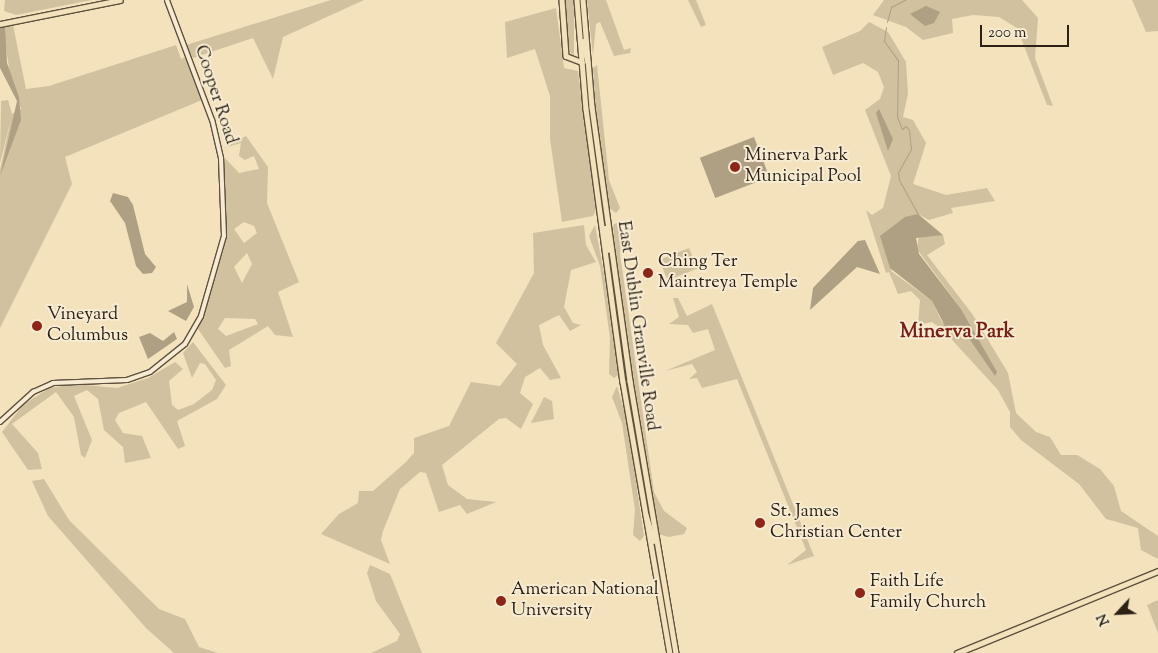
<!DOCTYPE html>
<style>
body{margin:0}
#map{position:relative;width:1158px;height:653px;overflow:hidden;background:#f3e2bc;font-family:"Sorts Mill Goudy",serif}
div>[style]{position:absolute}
.green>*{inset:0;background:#d1c19f;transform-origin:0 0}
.water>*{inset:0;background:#afa083;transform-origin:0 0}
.stream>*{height:1px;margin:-0.5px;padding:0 0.5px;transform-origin:0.5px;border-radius:0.5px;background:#afa083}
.roads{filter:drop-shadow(1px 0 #5e513e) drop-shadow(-1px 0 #5e513e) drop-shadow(0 1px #5e513e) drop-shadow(0 -1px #5e513e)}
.tertiary>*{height:4px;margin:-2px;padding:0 2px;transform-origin:2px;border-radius:2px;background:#f7ecd3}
.primary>*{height:4.5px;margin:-2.25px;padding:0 2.25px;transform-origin:2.25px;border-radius:2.25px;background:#f3e2bc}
.dots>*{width:14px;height:14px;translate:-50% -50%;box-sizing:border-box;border:2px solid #f7ecd3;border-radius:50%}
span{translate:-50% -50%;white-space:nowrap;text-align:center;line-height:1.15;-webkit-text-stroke:4px #f7ecd3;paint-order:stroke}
.street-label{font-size:18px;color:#2c2114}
.poi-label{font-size:18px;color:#2c2114}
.left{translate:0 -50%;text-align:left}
.quarter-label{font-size:20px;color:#7a1f14;font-weight:700}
.north{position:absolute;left:1093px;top:588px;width:50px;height:50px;-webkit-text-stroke:4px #f7ecd3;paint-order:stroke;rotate:245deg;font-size:14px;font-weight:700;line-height:20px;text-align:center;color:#2c2114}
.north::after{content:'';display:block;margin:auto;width:18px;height:22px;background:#2c2114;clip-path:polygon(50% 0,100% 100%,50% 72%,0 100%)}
.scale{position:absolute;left:980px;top:25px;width:89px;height:22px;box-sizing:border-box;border:2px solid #2c2114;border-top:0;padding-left:6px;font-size:15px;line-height:18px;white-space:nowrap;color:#2c2114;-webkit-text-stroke:4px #f7ecd3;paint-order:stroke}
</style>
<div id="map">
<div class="green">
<i style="clip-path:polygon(5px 0,92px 0,16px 15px,4px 11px)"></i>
<i style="clip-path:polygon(331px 0,364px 0,283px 37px,273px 79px,253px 38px,193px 58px,186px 45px)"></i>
<i style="clip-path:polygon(564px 0,574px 0,574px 58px,569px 50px)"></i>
<i style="clip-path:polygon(587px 0,606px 0,624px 50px,631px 48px,630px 53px,614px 56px,600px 22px,596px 24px,593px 56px)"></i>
<i style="clip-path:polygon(688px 0,696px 0,706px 25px,701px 27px)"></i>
<i style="clip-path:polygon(884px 0,1022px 0,1038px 18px,1035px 58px,1053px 106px,1047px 105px,1017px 28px,999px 17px,973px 15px,952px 19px,953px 33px,923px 40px,906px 27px,873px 15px)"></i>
<i style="clip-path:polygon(1132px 0,1158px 0,1158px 31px,1146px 32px)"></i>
<i style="clip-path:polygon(556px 8px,564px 68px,578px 71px,596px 210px,593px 216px,562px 222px,550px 139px,550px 96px,535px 49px,507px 58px,505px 22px)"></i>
<i style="clip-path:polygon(869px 22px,888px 32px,906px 62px,908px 94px,903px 117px,913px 120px,926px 143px,913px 184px,946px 195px,987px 188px,995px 201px,951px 208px,953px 213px,929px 220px,918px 214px,891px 271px,932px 301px,942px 322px,968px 337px,997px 374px,961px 309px,917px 249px,919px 235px,943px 235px,945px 244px,927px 255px,973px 315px,1008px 373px,1016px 413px,1036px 432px,1050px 437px,1061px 455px,1077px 455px,1100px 469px,1114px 486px,1121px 511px,1158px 536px,1158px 559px,1141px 550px,1138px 528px,1106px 519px,1079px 484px,1021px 440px,1010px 427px,1010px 412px,998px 390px,943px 330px,932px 322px,918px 325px,920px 300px,911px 291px,898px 294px,889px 272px,886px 273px,866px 210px,872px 215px,883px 208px,891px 176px,865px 110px,880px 99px,884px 87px,878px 72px,863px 63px,833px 75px,822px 47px,860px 31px)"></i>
<i style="clip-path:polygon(13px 25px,26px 89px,49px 86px,176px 45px,181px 59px,186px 57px,202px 100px,65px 157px,72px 184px,0 328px,0 170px,11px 119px,0 163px,1px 101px,8px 100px,12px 114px,21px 109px,11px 82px,5px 40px,5px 27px)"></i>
<i style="clip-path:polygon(597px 65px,609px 180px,620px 208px,616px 213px,609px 208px,597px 125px,593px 68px)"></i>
<i style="clip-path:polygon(586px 77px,589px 102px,603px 203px,594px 154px)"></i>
<i style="clip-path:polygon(evenodd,246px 136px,268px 167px,267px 203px,299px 282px,278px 292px,293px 337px,275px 335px,268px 326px,229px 350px,231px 366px,225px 368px,198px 329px,224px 249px,224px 157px,239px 173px,259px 169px,254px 156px,245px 160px,239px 156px,241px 143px,224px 148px,246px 136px,244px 222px,254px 226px,257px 233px,244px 243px,234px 229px,244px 222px,246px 136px,247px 253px,252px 264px,242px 283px,234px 267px,247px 253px,246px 136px,225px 318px,255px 319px,258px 324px,226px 336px,218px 329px,225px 318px)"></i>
<i style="clip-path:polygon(618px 222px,623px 228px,620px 254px,654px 492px,664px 511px,687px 528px,684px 534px,669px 537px,658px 534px,641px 435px,618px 278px,613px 225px)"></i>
<i style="clip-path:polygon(584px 225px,586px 245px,596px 262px,571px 270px,564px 307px,573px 323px,581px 325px,570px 331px,559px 315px,539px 325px,543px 345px,561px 378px,550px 380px,540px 368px,525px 377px,520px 393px,533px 404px,521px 429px,506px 418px,499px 419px,442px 465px,448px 485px,467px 499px,496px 502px,467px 514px,460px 505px,439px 512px,426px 473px,420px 472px,400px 489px,383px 531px,381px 540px,390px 564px,321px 534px,339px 514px,358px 503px,359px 491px,373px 491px,406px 462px,414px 453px,414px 438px,449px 426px,471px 382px,500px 386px,517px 364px,496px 343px,534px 273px,533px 233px)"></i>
<i style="clip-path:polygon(595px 225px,613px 322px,619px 374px,614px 378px,609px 374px,610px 338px,600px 266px,589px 236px)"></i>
<i style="clip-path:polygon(605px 235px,614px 279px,625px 373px)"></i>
<i style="left:689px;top:248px;width:22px;height:32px;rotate:68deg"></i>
<i style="clip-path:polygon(673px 298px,678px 298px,687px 316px,712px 304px,814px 556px,787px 565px,806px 550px,737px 379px,702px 388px,697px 378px,689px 379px,697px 372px,692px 364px,665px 371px,715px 350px,708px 329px,693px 333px,688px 325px,669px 324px,679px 317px)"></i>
<i style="clip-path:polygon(193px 342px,226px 385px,217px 399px,177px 421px,185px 446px,178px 449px,146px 402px,119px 413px,115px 420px,123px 433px,142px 436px,151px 458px,125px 463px,123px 447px,104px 430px,98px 399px,87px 390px,74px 396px,92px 440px,85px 458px,81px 455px,74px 417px,56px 392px,12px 424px,38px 453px,42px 469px,28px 470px,2px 432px,23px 405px,49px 388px,75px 384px,117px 388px,148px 378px,175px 362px,183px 369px,169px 381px,172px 405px,178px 410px,194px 404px,212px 390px,216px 380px,205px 364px,200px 363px,192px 378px,183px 353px)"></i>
<i style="clip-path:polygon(617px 386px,627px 420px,644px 536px,640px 541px,633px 535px,635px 510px,622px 423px,612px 397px)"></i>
<i style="clip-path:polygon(544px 397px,552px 401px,554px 419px,531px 423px)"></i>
<i style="clip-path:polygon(44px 479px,69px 520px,159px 609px,185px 619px,199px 647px,218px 653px,174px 653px,146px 628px,48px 516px,32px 481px)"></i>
<i style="clip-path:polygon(370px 565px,390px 574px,422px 653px,371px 653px,397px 641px,400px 634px,376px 601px,367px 573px)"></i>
<i style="clip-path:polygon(1158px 600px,1158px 633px,1147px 605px)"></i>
</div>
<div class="water">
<i style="clip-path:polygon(926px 6px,940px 12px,934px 23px,925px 26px,910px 14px)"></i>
<i style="clip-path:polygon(5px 27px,7px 63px,19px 97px,21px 120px,0 176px,17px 101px,0 68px,0 28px)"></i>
<i style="clip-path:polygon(879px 109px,893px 139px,888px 151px,876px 113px)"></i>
<i style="left:754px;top:137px;width:43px;height:58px;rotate:69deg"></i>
<i style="clip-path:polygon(113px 193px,128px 197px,133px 205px,145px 254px,156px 267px,152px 273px,143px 274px,136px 266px,125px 223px,110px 201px)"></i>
<i style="clip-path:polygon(918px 214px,943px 235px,916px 238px,919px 254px,961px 309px,997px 372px,995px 376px,968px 337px,945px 326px,932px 301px,890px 268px,880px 236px,905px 217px)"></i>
<i style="clip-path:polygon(865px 240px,880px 274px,857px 267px,810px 310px,813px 288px,858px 241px)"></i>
<i style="clip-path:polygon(187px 284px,194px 307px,186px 321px,168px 311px,187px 302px)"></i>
<i style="clip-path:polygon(174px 332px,177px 339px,148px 359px,139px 337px,150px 333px,163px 341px)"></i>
</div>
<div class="stream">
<i style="left:887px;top:22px;width:16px;rotate:-75deg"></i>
<i style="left:891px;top:7px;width:16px;rotate:-27deg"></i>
<i style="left:886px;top:27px;width:14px;rotate:98deg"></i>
<i style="left:884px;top:41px;width:24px;rotate:54deg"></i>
<i style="left:898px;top:60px;width:57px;rotate:91deg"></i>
<i style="left:897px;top:117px;width:13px;rotate:67deg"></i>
<i style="left:902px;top:129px;width:5px;rotate:-37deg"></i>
<i style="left:906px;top:126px;width:5px;rotate:53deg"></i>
<i style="left:909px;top:130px;width:19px;rotate:84deg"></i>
<i style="left:911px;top:149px;width:26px;rotate:119deg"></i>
<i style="left:898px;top:172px;width:8px;rotate:83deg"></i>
<i style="left:899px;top:180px;width:39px;rotate:61deg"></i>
</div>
<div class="roads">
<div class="tertiary">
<i style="left:0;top:422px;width:45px;rotate:-42.3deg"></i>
<i style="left:33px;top:392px;width:22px;rotate:-24deg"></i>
<i style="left:53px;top:383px;width:74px;rotate:-2.3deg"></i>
<i style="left:127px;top:380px;width:24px;rotate:-19deg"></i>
<i style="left:150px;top:372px;width:45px;rotate:-38.7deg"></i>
<i style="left:185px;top:344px;width:32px;rotate:-60deg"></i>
<i style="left:201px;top:316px;width:83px;rotate:-74deg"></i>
<i style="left:224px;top:236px;width:78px;rotate:-92.2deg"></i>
<i style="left:221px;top:158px;width:39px;rotate:-103deg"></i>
<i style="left:212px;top:120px;width:128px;rotate:-110.6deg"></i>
</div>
<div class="primary">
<i style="left:562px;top:0;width:56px;rotate:85.9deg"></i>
<i style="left:566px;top:56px;width:17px;rotate:21deg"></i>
<i style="left:577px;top:0;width:109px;rotate:85.3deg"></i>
<i style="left:586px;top:109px;width:275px;rotate:82.3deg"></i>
<i style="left:623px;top:382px;width:275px;rotate:80.2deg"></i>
<i style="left:583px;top:0;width:107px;rotate:85.2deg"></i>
<i style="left:592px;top:107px;width:277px;rotate:82.1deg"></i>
<i style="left:630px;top:381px;width:276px;rotate:80.4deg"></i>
<i style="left:0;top:24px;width:122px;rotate:-11.3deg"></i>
<i style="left:583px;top:41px;width:22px;rotate:77deg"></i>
<i style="left:605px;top:228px;width:22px;rotate:80deg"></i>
<i style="left:646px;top:515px;width:27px;rotate:73deg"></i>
<i style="left:957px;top:653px;width:217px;rotate:-22.2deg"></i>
</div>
</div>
<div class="dots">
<i style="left:735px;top:167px;background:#8f2418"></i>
<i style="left:648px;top:273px;background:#8f2418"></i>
<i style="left:37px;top:326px;background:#8f2418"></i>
<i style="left:760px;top:523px;background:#8f2418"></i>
<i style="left:860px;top:593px;background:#8f2418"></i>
<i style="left:501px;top:601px;background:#8f2418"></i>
</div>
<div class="street-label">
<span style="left:215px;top:95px;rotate:72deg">Cooper Road</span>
<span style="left:637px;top:326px;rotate:82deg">East Dublin Granville Road</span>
</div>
<div class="poi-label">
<span class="left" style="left:745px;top:167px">Minerva Park<br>Municipal Pool</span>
<span class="left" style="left:658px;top:273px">Ching Ter<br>Maintreya Temple</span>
<span class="left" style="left:47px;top:326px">Vineyard<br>Columbus</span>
<span class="left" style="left:770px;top:523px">St. James<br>Christian Center</span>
<span class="left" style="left:870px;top:593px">Faith Life<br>Family Church</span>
<span class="left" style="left:511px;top:601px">American National<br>University</span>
</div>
<div class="quarter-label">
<span style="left:957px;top:332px">Minerva Park</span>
</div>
<div class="north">N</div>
<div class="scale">200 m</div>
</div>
